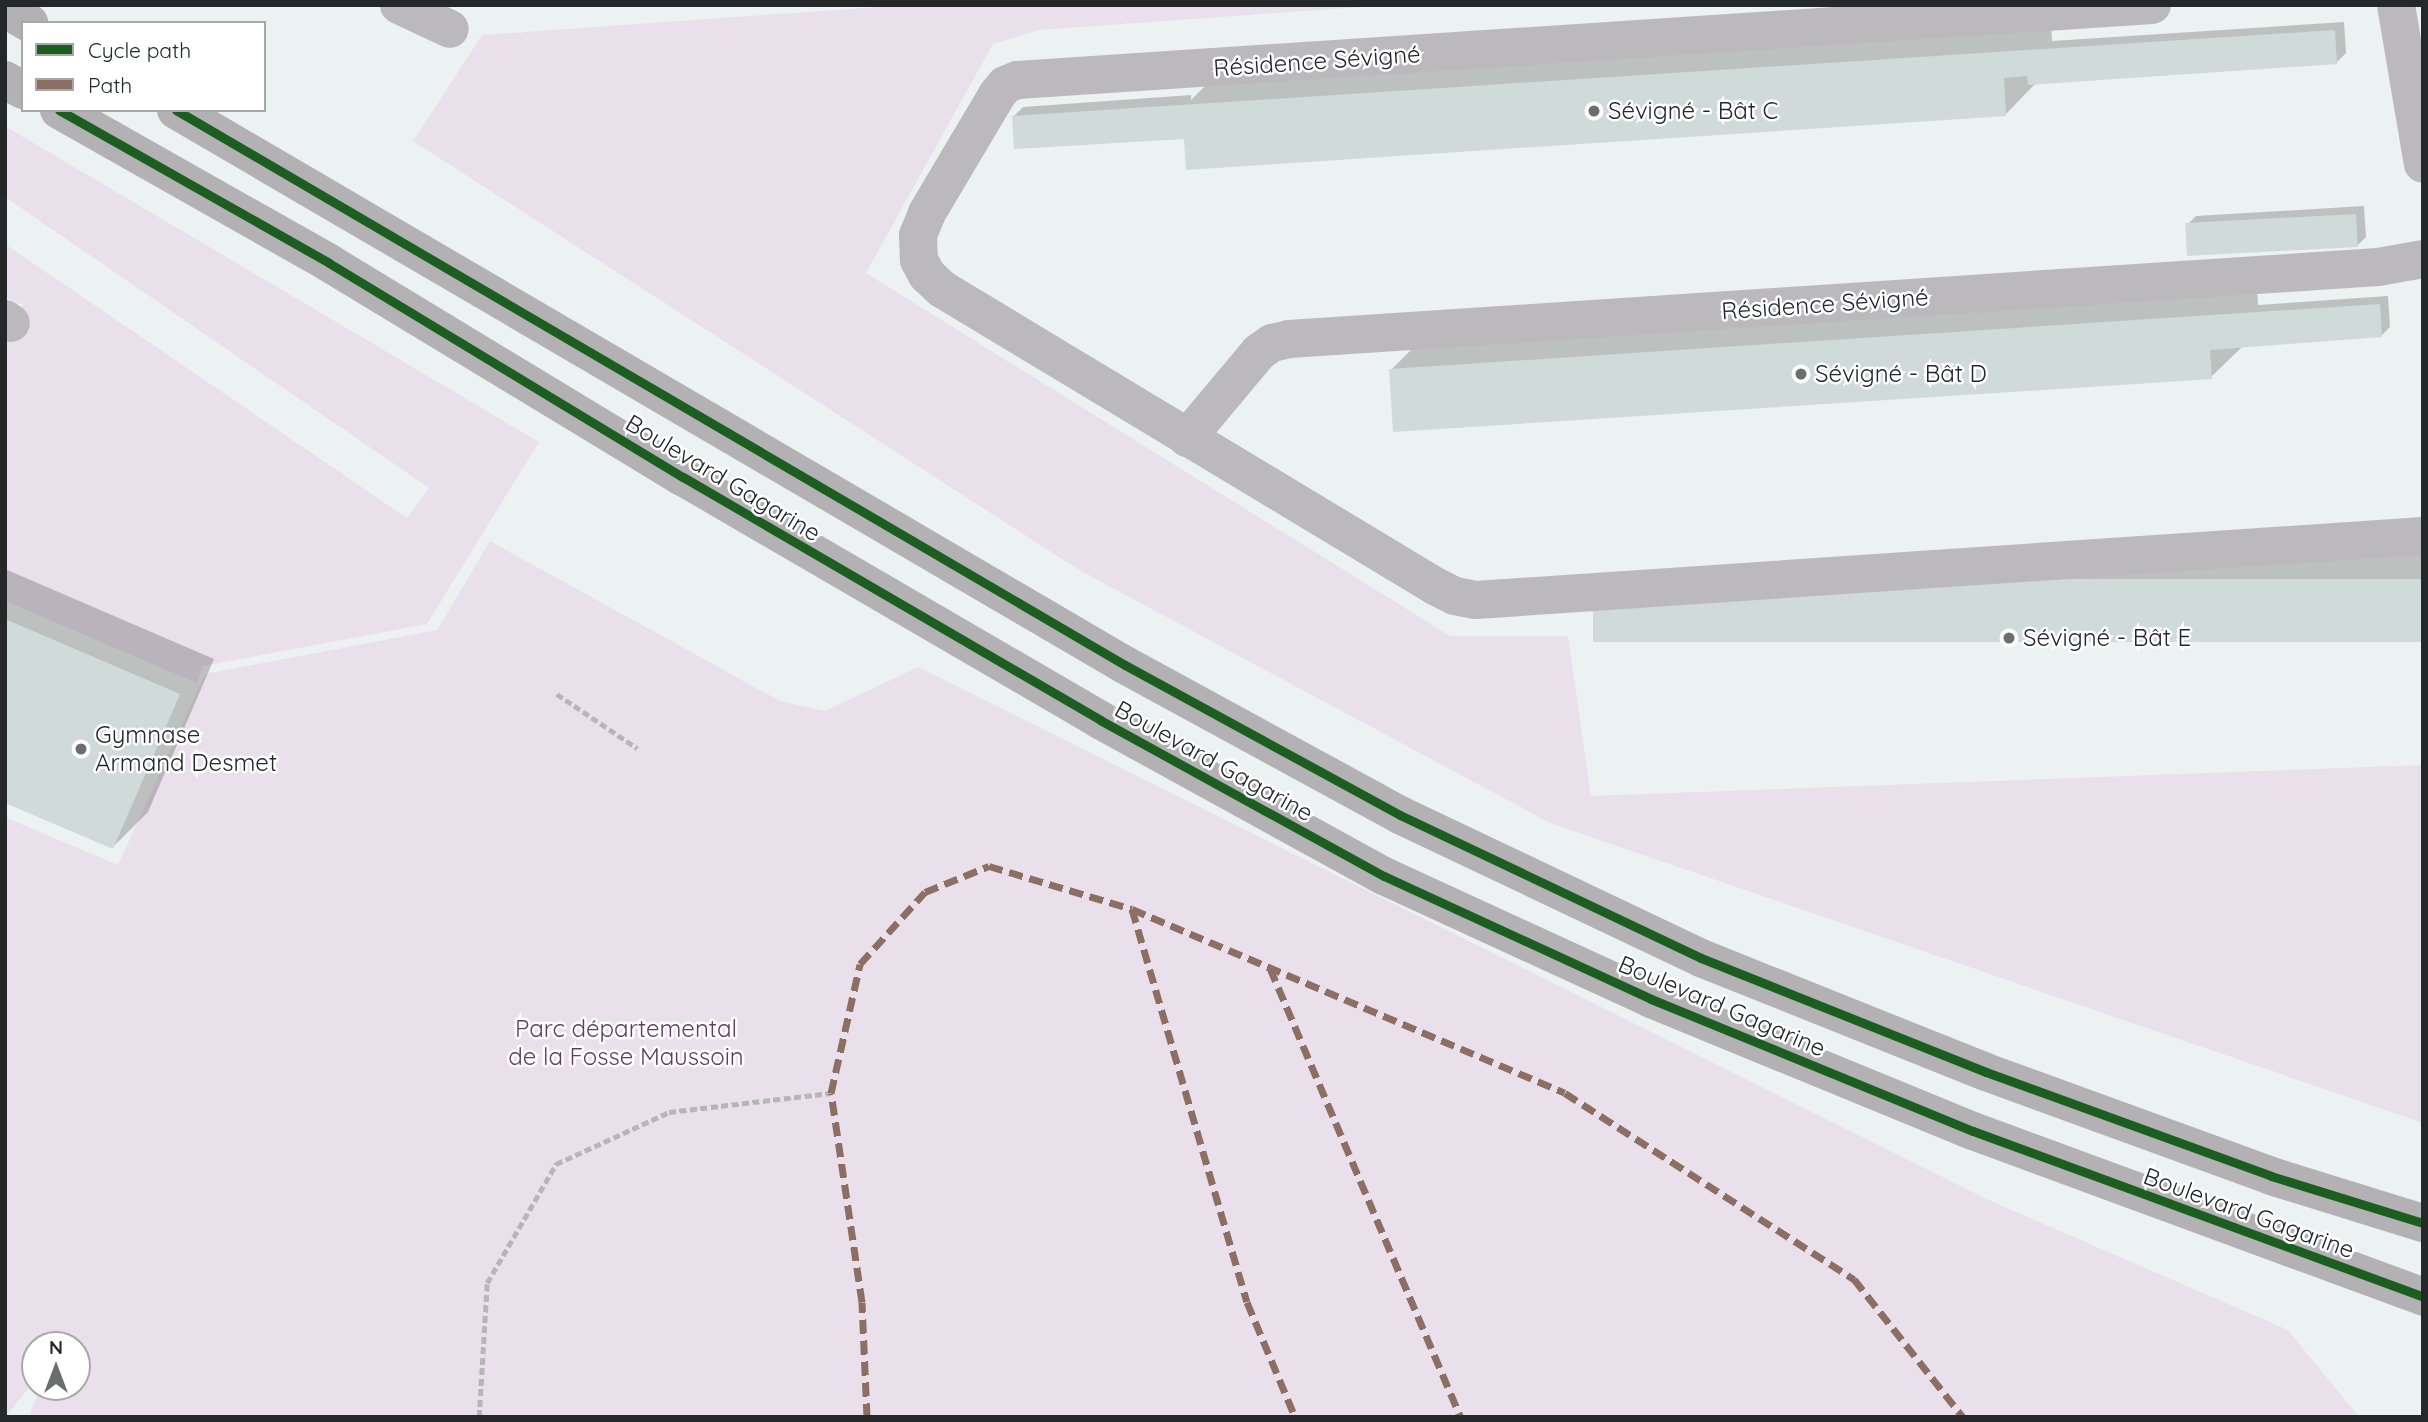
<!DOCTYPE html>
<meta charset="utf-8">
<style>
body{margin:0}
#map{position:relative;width:2428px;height:1422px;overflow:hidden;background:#ecf2f1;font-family:Quicksand,sans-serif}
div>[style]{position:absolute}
.green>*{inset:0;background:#eae0ec}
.shadow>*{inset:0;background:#0003}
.building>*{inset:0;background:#d0dad9;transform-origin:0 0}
.path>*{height:4.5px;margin-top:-2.25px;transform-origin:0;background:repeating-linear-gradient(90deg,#b6b6b7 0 7px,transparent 0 10.5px)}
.minor>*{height:38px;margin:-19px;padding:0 19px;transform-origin:19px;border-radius:19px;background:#bcb9bc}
.major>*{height:38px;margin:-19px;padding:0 19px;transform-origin:19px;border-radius:19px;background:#b4b1b5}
.quiet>*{height:7px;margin-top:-3.5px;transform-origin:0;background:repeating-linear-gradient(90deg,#8d6e63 0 14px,transparent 0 21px)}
.cycleway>*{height:9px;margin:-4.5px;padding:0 4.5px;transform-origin:4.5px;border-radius:4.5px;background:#1b5e20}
.dots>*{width:19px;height:19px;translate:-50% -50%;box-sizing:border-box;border:4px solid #fff;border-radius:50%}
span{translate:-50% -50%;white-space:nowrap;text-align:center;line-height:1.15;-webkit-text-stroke:5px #fff;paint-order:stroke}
.street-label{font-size:24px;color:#242828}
.poi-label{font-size:24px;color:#242828}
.left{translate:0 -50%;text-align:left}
.park-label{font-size:24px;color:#623d61}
.frame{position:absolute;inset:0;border:7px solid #242828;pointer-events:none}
.legend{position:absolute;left:21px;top:21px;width:245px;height:91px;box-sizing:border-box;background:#fff;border:2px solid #a7a9a9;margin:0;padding:9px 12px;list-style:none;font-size:21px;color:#242828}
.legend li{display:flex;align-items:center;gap:14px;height:35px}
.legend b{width:35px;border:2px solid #a7a9a9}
.north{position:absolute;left:21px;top:1331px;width:70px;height:70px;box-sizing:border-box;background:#fff;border:2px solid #a7a9a9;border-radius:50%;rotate:0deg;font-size:19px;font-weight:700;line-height:28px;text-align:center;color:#242828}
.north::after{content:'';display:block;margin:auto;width:24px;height:32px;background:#6a6f6e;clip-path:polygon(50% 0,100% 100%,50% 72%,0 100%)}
</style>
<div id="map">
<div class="green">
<i style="clip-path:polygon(907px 5px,1389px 5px,1039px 30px,993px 44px,866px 273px,1450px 636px,1568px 636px,1591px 796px,2423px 765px,2423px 1123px,1550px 823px,1079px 570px,413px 141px,482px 35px)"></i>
<i style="clip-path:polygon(5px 126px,539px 442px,427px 624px,203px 666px,197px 683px,5px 601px,5px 331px,24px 304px,15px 303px,5px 296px,5px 244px,407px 518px,429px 488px,5px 197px)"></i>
<i style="clip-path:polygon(490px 541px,780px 701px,825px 711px,918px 667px,1991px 1201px,2288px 1330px,2359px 1417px,29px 1417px,40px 1387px,77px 1387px,77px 1345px,35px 1345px,35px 1381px,5px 1417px,5px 817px,118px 865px,205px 674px,437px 630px)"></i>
</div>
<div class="shadow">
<i style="clip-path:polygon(2050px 5px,2052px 41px,2344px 22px,2346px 53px,2337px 62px,2037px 82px,2006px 114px,1186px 135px,1014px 116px,1023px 107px,1191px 95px,1191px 100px,1232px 59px)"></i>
<i style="clip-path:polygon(2364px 206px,2366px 237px,2357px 246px,2187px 225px,2196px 216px)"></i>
<i style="clip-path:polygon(2256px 268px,2258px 305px,2388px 296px,2390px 327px,2381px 336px,2243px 346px,2211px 377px,1391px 370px,1439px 322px)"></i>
<i style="clip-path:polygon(2423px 535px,2423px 640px,1597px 635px,1645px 587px)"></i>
<i style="clip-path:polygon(5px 569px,214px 659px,148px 812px,113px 847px,5px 801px)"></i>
</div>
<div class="building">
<i style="clip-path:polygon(2335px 30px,2337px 64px,2028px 85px,2027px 76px,2004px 78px,2006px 116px,1186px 170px,1184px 139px,1014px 149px,1012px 116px)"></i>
<i style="left:2356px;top:214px;width:33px;height:171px;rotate:87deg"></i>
<i style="clip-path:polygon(2380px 304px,2382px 337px,2210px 350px,2212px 379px,1393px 432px,1389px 369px)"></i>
<i style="left:2423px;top:579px;width:63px;height:830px;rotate:90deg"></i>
<i style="clip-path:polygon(5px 619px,180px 694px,113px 849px,5px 803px)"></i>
</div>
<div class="path">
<i style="left:557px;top:694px;width:97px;rotate:34deg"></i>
<i style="left:479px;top:1417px;width:134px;rotate:-86.6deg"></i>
<i style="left:487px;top:1283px;width:138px;rotate:-59.9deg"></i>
<i style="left:556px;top:1164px;width:124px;rotate:-24.7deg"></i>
<i style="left:669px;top:1112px;width:163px;rotate:-6.7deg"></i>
</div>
<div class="minor">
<i style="left:399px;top:5px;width:56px;rotate:25.2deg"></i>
<i style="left:2152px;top:5px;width:1137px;rotate:176.22deg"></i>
<i style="left:1017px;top:80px;width:13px;rotate:157deg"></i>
<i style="left:1005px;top:85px;width:13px;rotate:129deg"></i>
<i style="left:997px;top:95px;width:137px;rotate:120.7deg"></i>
<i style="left:927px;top:213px;width:24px;rotate:112deg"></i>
<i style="left:918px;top:235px;width:25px;rotate:88deg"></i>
<i style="left:919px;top:260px;width:17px;rotate:62deg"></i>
<i style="left:927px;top:275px;width:21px;rotate:43deg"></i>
<i style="left:942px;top:289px;width:576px;rotate:31.07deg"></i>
<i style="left:1435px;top:586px;width:22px;rotate:27deg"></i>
<i style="left:1455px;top:596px;width:21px;rotate:11deg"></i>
<i style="left:1476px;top:600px;width:949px;rotate:-3.87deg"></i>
<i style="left:2396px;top:5px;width:161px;rotate:80.4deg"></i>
<i style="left:5px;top:319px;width:7px;rotate:34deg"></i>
<i style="left:1187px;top:438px;width:112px;rotate:-50.1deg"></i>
<i style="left:1259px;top:352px;width:16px;rotate:-35deg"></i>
<i style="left:1272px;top:343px;width:17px;rotate:-13deg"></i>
<i style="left:1289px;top:339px;width:1091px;rotate:-3.78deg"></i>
<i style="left:2378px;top:267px;width:46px;rotate:-10.1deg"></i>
</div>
<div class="major">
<i style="left:5px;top:9px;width:28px;rotate:30deg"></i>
<i style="left:5px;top:80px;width:21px;rotate:29deg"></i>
<i style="left:59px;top:110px;width:310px;rotate:29.5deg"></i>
<i style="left:329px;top:263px;width:414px;rotate:31.2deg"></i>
<i style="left:683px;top:477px;width:483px;rotate:30.2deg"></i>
<i style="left:1100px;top:720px;width:324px;rotate:28.8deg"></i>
<i style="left:1384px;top:876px;width:294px;rotate:24.7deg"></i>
<i style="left:1651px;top:999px;width:348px;rotate:22.3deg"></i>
<i style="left:1973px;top:1131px;width:480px;rotate:20.2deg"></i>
<i style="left:176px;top:110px;width:1099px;rotate:30.32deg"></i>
<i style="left:1125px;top:665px;width:313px;rotate:28.6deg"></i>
<i style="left:1400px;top:815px;width:333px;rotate:25.4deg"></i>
<i style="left:1701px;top:958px;width:307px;rotate:21.8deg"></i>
<i style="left:1986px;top:1072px;width:303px;rotate:20deg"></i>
<i style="left:2271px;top:1176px;width:159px;rotate:17.2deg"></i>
</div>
<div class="quiet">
<i style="left:1132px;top:909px;width:409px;rotate:73.7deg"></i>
<i style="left:1247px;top:1302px;width:125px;rotate:67.3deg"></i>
<i style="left:1270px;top:968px;width:488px;rotate:67deg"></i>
<i style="left:867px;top:1417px;width:115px;rotate:-92.5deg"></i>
<i style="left:862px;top:1302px;width:211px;rotate:-98.4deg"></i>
<i style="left:831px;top:1093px;width:132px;rotate:-77.3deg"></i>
<i style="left:860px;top:964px;width:97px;rotate:-47.9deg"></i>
<i style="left:925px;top:892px;width:69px;rotate:-22.1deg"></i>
<i style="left:989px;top:866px;width:149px;rotate:16.7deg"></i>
<i style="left:1132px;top:909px;width:470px;rotate:23deg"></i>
<i style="left:1565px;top:1093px;width:344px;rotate:32.8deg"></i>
<i style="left:1854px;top:1279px;width:176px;rotate:51.7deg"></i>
</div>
<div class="cycleway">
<i style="left:59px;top:110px;width:310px;rotate:29.5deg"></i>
<i style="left:329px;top:263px;width:414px;rotate:31.2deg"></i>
<i style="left:683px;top:477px;width:483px;rotate:30.2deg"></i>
<i style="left:1100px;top:720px;width:324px;rotate:28.8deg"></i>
<i style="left:1384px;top:876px;width:294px;rotate:24.7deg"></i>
<i style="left:1651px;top:999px;width:348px;rotate:22.3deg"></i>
<i style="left:1973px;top:1131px;width:480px;rotate:20.2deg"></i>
<i style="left:176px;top:110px;width:1099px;rotate:30.32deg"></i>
<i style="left:1125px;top:665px;width:313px;rotate:28.6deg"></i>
<i style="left:1400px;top:815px;width:333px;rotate:25.4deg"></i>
<i style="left:1701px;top:958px;width:307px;rotate:21.8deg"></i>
<i style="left:1986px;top:1072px;width:303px;rotate:20deg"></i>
<i style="left:2271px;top:1176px;width:159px;rotate:17.2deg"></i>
</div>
<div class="dots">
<i style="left:1594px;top:111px;background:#6a6f6e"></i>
<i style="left:1801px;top:374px;background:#6a6f6e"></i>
<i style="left:2009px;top:638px;background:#6a6f6e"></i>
<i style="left:81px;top:749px;background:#6a6f6e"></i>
</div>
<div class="street-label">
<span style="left:1317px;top:61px;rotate:-4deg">Résidence Sévigné</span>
<span style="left:1825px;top:304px;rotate:-4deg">Résidence Sévigné</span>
<span style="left:723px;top:478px;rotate:31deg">Boulevard Gagarine</span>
<span style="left:1214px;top:761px;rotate:29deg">Boulevard Gagarine</span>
<span style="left:1722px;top:1006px;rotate:23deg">Boulevard Gagarine</span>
<span style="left:2249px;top:1213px;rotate:20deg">Boulevard Gagarine</span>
</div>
<div class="poi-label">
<span class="left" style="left:1608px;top:111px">Sévigné - Bât C</span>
<span class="left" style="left:1815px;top:374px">Sévigné - Bât D</span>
<span class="left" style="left:2023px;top:638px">Sévigné - Bât E</span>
<span class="left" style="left:95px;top:749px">Gymnase<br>Armand Desmet</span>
</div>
<div class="park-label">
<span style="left:626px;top:1043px">Parc départemental<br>de la Fosse Maussoin</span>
</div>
<div class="frame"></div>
<ul class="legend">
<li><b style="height:9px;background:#1b5e20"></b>Cycle path</li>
<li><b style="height:9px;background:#8d6e63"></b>Path</li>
</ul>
<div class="north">N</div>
</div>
